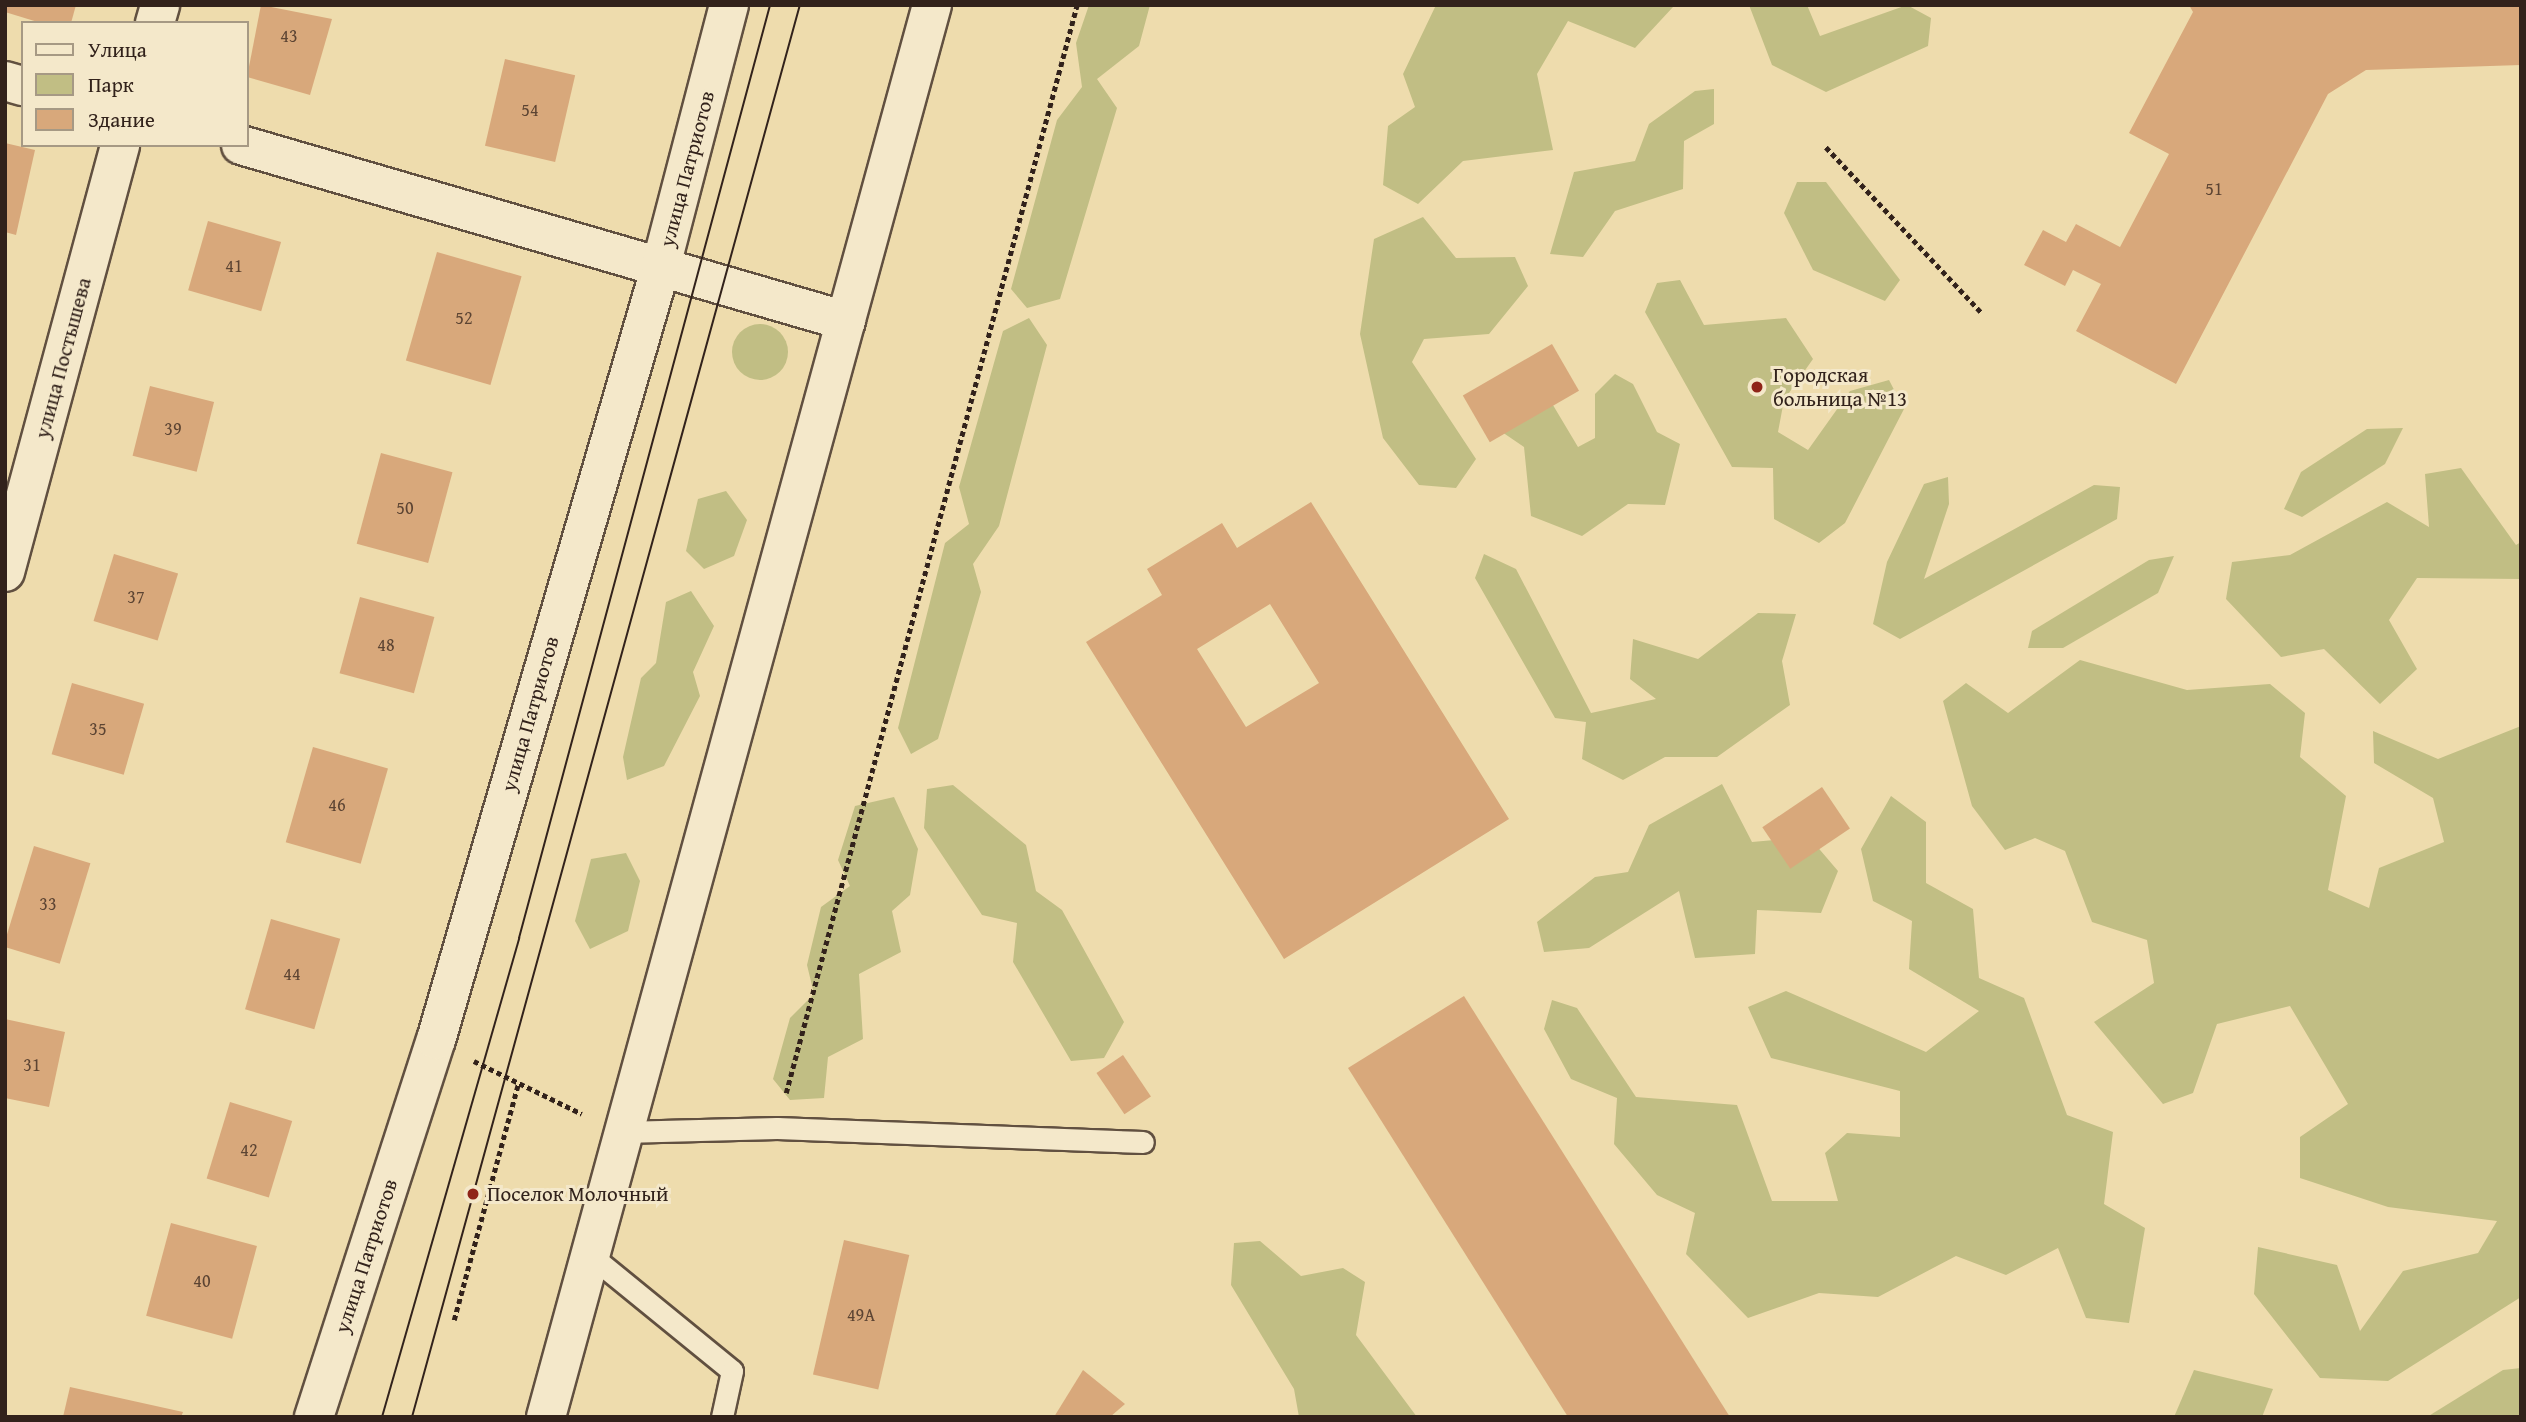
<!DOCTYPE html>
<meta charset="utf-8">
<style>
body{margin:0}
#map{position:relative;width:2526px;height:1422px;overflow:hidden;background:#eedcad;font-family:"Gentium Book Plus",serif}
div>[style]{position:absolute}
.green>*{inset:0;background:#c1be84}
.round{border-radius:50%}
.building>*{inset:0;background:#d8a87b;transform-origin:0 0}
.path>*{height:4.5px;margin-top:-2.25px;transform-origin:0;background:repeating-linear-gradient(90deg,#32221b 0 5px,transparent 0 8.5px)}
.roads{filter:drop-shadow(2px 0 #615040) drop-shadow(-2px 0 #615040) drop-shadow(0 2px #615040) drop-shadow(0 -2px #615040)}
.service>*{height:21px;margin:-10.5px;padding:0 10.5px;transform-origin:10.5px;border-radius:10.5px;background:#f4e8ca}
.minor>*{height:38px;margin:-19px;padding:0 19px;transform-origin:19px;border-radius:19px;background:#f4e8ca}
.secondary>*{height:38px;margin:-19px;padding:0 19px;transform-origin:19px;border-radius:19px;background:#f4e8ca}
.tram>*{height:2px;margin:-1px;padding:0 1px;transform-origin:1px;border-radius:1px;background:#32221b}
.dots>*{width:19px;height:19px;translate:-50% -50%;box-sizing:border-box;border:4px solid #f4e8ca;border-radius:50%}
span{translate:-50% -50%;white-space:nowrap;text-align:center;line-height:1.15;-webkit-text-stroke:6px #f4e8ca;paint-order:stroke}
.number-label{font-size:18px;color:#5c4433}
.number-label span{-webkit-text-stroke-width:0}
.street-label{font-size:21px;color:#32221b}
.poi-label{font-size:21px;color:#32221b}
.left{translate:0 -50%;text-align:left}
.frame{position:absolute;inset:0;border:7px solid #32221b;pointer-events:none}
.legend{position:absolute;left:21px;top:21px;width:228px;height:126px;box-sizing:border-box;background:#f4e8ca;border:2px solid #a69984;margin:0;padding:9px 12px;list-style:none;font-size:21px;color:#32221b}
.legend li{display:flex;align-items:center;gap:14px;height:35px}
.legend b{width:35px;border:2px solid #a69984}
</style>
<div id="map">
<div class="green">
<i style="clip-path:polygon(1089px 5px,1150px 5px,1139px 46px,1097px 79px,1117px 108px,1060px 299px,1027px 308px,1011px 289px,1057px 120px,1082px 87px,1076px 43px)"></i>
<i style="clip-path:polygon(1436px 5px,1671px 5px,1673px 7px,1635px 48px,1568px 21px,1537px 74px,1553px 150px,1463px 161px,1418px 204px,1383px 185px,1388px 126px,1415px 107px,1403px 74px)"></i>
<i style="clip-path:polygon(1749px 5px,1807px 5px,1820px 36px,1907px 5px,1931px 18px,1928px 46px,1826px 92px,1772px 65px)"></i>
<i style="clip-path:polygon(1714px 89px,1714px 124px,1684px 141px,1683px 189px,1615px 211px,1583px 257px,1550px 254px,1574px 172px,1635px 161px,1649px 124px,1695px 91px)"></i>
<i style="clip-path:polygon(1797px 182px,1826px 182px,1900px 280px,1885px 301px,1813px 270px,1784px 213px)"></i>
<i style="clip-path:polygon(1423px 217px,1456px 258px,1515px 257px,1528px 286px,1489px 334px,1424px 339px,1412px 362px,1476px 459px,1456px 488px,1419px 485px,1383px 438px,1360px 334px,1374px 239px)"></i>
<i style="clip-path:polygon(1680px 280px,1704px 325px,1786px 318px,1813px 359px,1784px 400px,1778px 432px,1808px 450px,1850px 391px,1889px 380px,1904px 409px,1845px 523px,1819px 543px,1774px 519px,1773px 468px,1732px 467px,1645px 312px,1657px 283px)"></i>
<i style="clip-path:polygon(1029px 318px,1047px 345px,999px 526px,973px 564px,981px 592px,938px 739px,911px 754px,898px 728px,945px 543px,969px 524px,959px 487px,1003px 331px)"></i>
<i class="round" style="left:732px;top:324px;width:56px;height:56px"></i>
<i style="clip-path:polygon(1615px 374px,1633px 384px,1657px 432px,1680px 444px,1665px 505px,1628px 504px,1582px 536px,1531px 516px,1524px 447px,1483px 419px,1538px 380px,1578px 447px,1595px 438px,1595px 394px)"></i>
<i style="clip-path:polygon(2403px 428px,2385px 464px,2302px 517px,2284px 509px,2301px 472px,2367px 429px)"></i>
<i style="clip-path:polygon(2461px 468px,2516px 545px,2521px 542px,2521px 579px,2417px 578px,2389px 620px,2417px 669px,2380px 704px,2324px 649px,2281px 657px,2226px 599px,2232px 562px,2290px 555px,2387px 502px,2429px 527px,2425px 474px)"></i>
<i style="clip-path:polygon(1948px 477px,1949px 504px,1924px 579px,2094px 485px,2120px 487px,2117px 519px,1900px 639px,1873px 624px,1887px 562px,1924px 484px)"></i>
<i style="clip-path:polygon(726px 491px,747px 520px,734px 556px,704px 569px,686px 551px,698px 499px)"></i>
<i style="clip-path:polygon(1484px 554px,1516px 569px,1591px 713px,1656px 699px,1630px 679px,1633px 639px,1698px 659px,1758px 613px,1796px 614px,1782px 661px,1790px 705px,1717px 757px,1665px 757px,1623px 780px,1582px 759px,1586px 722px,1555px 718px,1475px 578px)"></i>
<i style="clip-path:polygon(2174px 556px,2158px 593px,2063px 648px,2028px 648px,2032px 631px,2149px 560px)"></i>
<i style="clip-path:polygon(691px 591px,714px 626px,693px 672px,700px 696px,664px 766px,627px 780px,623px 757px,641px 678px,656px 663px,666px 602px)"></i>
<i style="clip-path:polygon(2080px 660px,2187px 690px,2270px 684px,2305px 713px,2300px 757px,2346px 796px,2328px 890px,2369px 908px,2379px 868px,2444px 842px,2433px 798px,2374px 763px,2373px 731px,2438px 759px,2521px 726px,2521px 1297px,2388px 1381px,2320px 1378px,2254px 1294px,2258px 1247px,2337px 1265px,2360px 1331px,2403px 1271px,2478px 1253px,2497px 1221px,2388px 1207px,2300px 1178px,2300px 1137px,2348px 1104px,2290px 1006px,2217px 1024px,2193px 1093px,2163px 1104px,2094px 1022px,2154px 983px,2147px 940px,2092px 922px,2065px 851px,2035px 838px,2005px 850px,1972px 806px,1943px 701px,1966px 683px,2008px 713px)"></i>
<i style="clip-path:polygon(1722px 784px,1752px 842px,1809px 837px,1838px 871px,1821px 913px,1757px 910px,1755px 954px,1695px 958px,1679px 891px,1589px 948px,1544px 952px,1537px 922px,1595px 877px,1628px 872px,1649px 825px)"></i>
<i style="clip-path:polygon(953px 785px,1026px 845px,1036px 891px,1062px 910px,1124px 1022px,1104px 1058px,1071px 1061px,1013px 962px,1017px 923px,982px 915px,924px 828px,927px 789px)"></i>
<i style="clip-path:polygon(1891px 796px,1926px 822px,1926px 883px,1973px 909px,1979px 978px,2024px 998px,2067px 1115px,2113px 1132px,2104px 1204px,2145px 1228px,2129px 1323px,2086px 1318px,2058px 1248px,2006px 1275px,1956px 1256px,1878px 1297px,1819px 1293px,1748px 1318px,1686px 1254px,1695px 1213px,1657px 1195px,1614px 1144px,1617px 1098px,1571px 1079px,1544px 1029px,1552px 1000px,1577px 1008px,1636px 1097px,1737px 1105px,1772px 1201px,1838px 1201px,1825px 1153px,1847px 1133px,1900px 1137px,1900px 1091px,1771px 1058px,1748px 1007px,1786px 991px,1926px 1052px,1979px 1011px,1909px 969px,1912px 921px,1873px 901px,1861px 849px)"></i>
<i style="clip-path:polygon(894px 797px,918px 849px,910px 895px,892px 911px,901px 952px,859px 974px,863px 1039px,828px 1057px,824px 1098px,790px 1100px,773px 1079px,790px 1018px,814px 994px,807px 965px,821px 907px,850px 886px,838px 860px,855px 806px)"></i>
<i style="clip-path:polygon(626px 853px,640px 881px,628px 931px,590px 949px,575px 921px,591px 859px)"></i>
<i style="clip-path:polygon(1260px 1241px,1301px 1276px,1343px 1268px,1365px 1282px,1356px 1335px,1417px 1417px,1299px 1417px,1294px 1389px,1231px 1285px,1234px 1243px)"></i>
<i style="clip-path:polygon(2521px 1368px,2521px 1417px,2427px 1417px,2503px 1370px)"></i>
<i style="clip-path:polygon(2194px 1370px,2273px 1389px,2262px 1417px,2174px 1417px)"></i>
</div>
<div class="building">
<i style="clip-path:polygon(5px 5px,76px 5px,71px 23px,41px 23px,5px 12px)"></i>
<i style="clip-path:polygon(261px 5px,332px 19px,310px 95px,247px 77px)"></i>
<i style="clip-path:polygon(2189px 5px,2521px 5px,2521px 65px,2366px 70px,2328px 94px,2176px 384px,2076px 331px,2101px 284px,2073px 270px,2065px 286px,2024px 265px,2043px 230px,2066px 242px,2076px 224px,2120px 247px,2169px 154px,2129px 133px,2193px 12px)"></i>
<i style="left:505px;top:59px;width:72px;height:89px;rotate:13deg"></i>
<i style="clip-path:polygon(5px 143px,35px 150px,16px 235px,5px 232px)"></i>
<i style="left:208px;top:221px;width:76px;height:72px;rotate:16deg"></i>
<i style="left:437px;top:252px;width:88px;height:113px;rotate:16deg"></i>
<i style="left:1552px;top:344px;width:54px;height:103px;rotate:60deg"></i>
<i style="left:150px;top:386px;width:66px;height:72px;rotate:14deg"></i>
<i style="left:381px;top:453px;width:74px;height:94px;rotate:15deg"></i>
<i style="clip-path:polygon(evenodd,1311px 502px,1509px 819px,1284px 959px,1086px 642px,1162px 595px,1147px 569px,1222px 523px,1237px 548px,1311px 502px,1270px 604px,1319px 683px,1246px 727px,1197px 649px,1270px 604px)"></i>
<i style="left:114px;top:554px;width:67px;height:70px;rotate:17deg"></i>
<i style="left:360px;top:597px;width:77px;height:79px;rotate:15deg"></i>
<i style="left:72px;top:683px;width:75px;height:74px;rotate:16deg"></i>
<i style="left:313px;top:747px;width:78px;height:99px;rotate:16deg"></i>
<i style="left:1822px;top:787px;width:50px;height:72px;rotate:56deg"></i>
<i style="left:34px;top:846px;width:59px;height:105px;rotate:17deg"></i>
<i style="left:271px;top:919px;width:72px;height:94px;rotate:16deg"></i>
<i style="clip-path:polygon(1464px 996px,1730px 1417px,1568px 1417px,1348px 1068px)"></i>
<i style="clip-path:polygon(5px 1019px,65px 1032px,49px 1107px,5px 1098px)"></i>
<i style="left:1123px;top:1055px;width:50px;height:32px;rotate:56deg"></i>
<i style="left:230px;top:1102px;width:65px;height:80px;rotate:17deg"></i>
<i style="left:171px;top:1223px;width:89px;height:96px;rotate:15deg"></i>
<i style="left:844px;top:1240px;width:67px;height:138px;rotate:13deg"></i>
<i style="clip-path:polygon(1083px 1370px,1125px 1404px,1110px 1417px,1054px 1417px)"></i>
<i style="clip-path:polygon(70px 1387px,183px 1412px,181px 1417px,63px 1417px)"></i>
</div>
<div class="path">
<i style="left:1826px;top:147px;width:229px;rotate:46.8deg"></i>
<i style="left:474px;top:1061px;width:120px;rotate:26.1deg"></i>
<i style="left:786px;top:1093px;width:1126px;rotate:-75.03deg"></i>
<i style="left:454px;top:1320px;width:245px;rotate:-74.8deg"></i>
</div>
<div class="roads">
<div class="service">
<i style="left:622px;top:1132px;width:155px;rotate:-1.5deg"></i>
<i style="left:777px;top:1128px;width:366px;rotate:2.2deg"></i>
<i style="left:590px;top:1255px;width:183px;rotate:39.2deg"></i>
<i style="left:732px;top:1371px;width:47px;rotate:102.3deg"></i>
</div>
<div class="minor">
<i style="left:155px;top:23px;width:19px;rotate:-74deg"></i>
<i style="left:5px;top:81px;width:19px;rotate:16deg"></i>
<i style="left:241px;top:145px;width:630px;rotate:16.22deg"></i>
<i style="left:5px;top:572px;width:442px;rotate:-74.9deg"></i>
<i style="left:314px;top:1417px;width:396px;rotate:-72.1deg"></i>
<i style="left:436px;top:1040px;width:806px;rotate:-73.79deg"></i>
<i style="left:661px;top:266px;width:270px;rotate:-75.4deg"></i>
</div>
<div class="secondary">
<i style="left:546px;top:1417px;width:1464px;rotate:-74.71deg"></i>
</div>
</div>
<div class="tram">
<i style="left:382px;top:1417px;width:498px;rotate:-74deg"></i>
<i style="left:519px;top:938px;width:966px;rotate:-74.94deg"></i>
<i style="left:412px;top:1417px;width:1464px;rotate:-74.64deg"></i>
</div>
<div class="dots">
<i style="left:1757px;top:387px;background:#8f2418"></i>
<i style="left:473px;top:1194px;background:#8f2418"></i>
</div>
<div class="number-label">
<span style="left:289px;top:36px">43</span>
<span style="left:530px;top:110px">54</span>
<span style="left:2214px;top:189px">51</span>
<span style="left:234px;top:266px">41</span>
<span style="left:464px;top:318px">52</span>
<span style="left:173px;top:429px">39</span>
<span style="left:405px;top:508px">50</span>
<span style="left:136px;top:597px">37</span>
<span style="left:386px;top:645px">48</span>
<span style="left:98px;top:729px">35</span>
<span style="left:337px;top:805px">46</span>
<span style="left:48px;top:904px">33</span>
<span style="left:292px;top:974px">44</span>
<span style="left:32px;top:1065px">31</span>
<span style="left:249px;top:1150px">42</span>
<span style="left:202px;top:1281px">40</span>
<span style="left:861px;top:1315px">49А</span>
</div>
<div class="street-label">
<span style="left:687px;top:169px;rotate:-75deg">улица Патриотов</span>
<span style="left:63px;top:358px;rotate:-75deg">улица Постышева</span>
<span style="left:530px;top:714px;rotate:-74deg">улица Патриотов</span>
<span style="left:366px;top:1256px;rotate:-72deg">улица Патриотов</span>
</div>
<div class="poi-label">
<span class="left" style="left:1773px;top:387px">Городская<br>больница №13</span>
<span class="left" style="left:487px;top:1194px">Поселок Молочный</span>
</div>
<div class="frame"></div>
<ul class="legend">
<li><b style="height:9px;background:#f4e8ca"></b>Улица</li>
<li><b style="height:19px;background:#c1be84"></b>Парк</li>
<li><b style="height:19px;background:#d8a87b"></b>Здание</li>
</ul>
</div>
